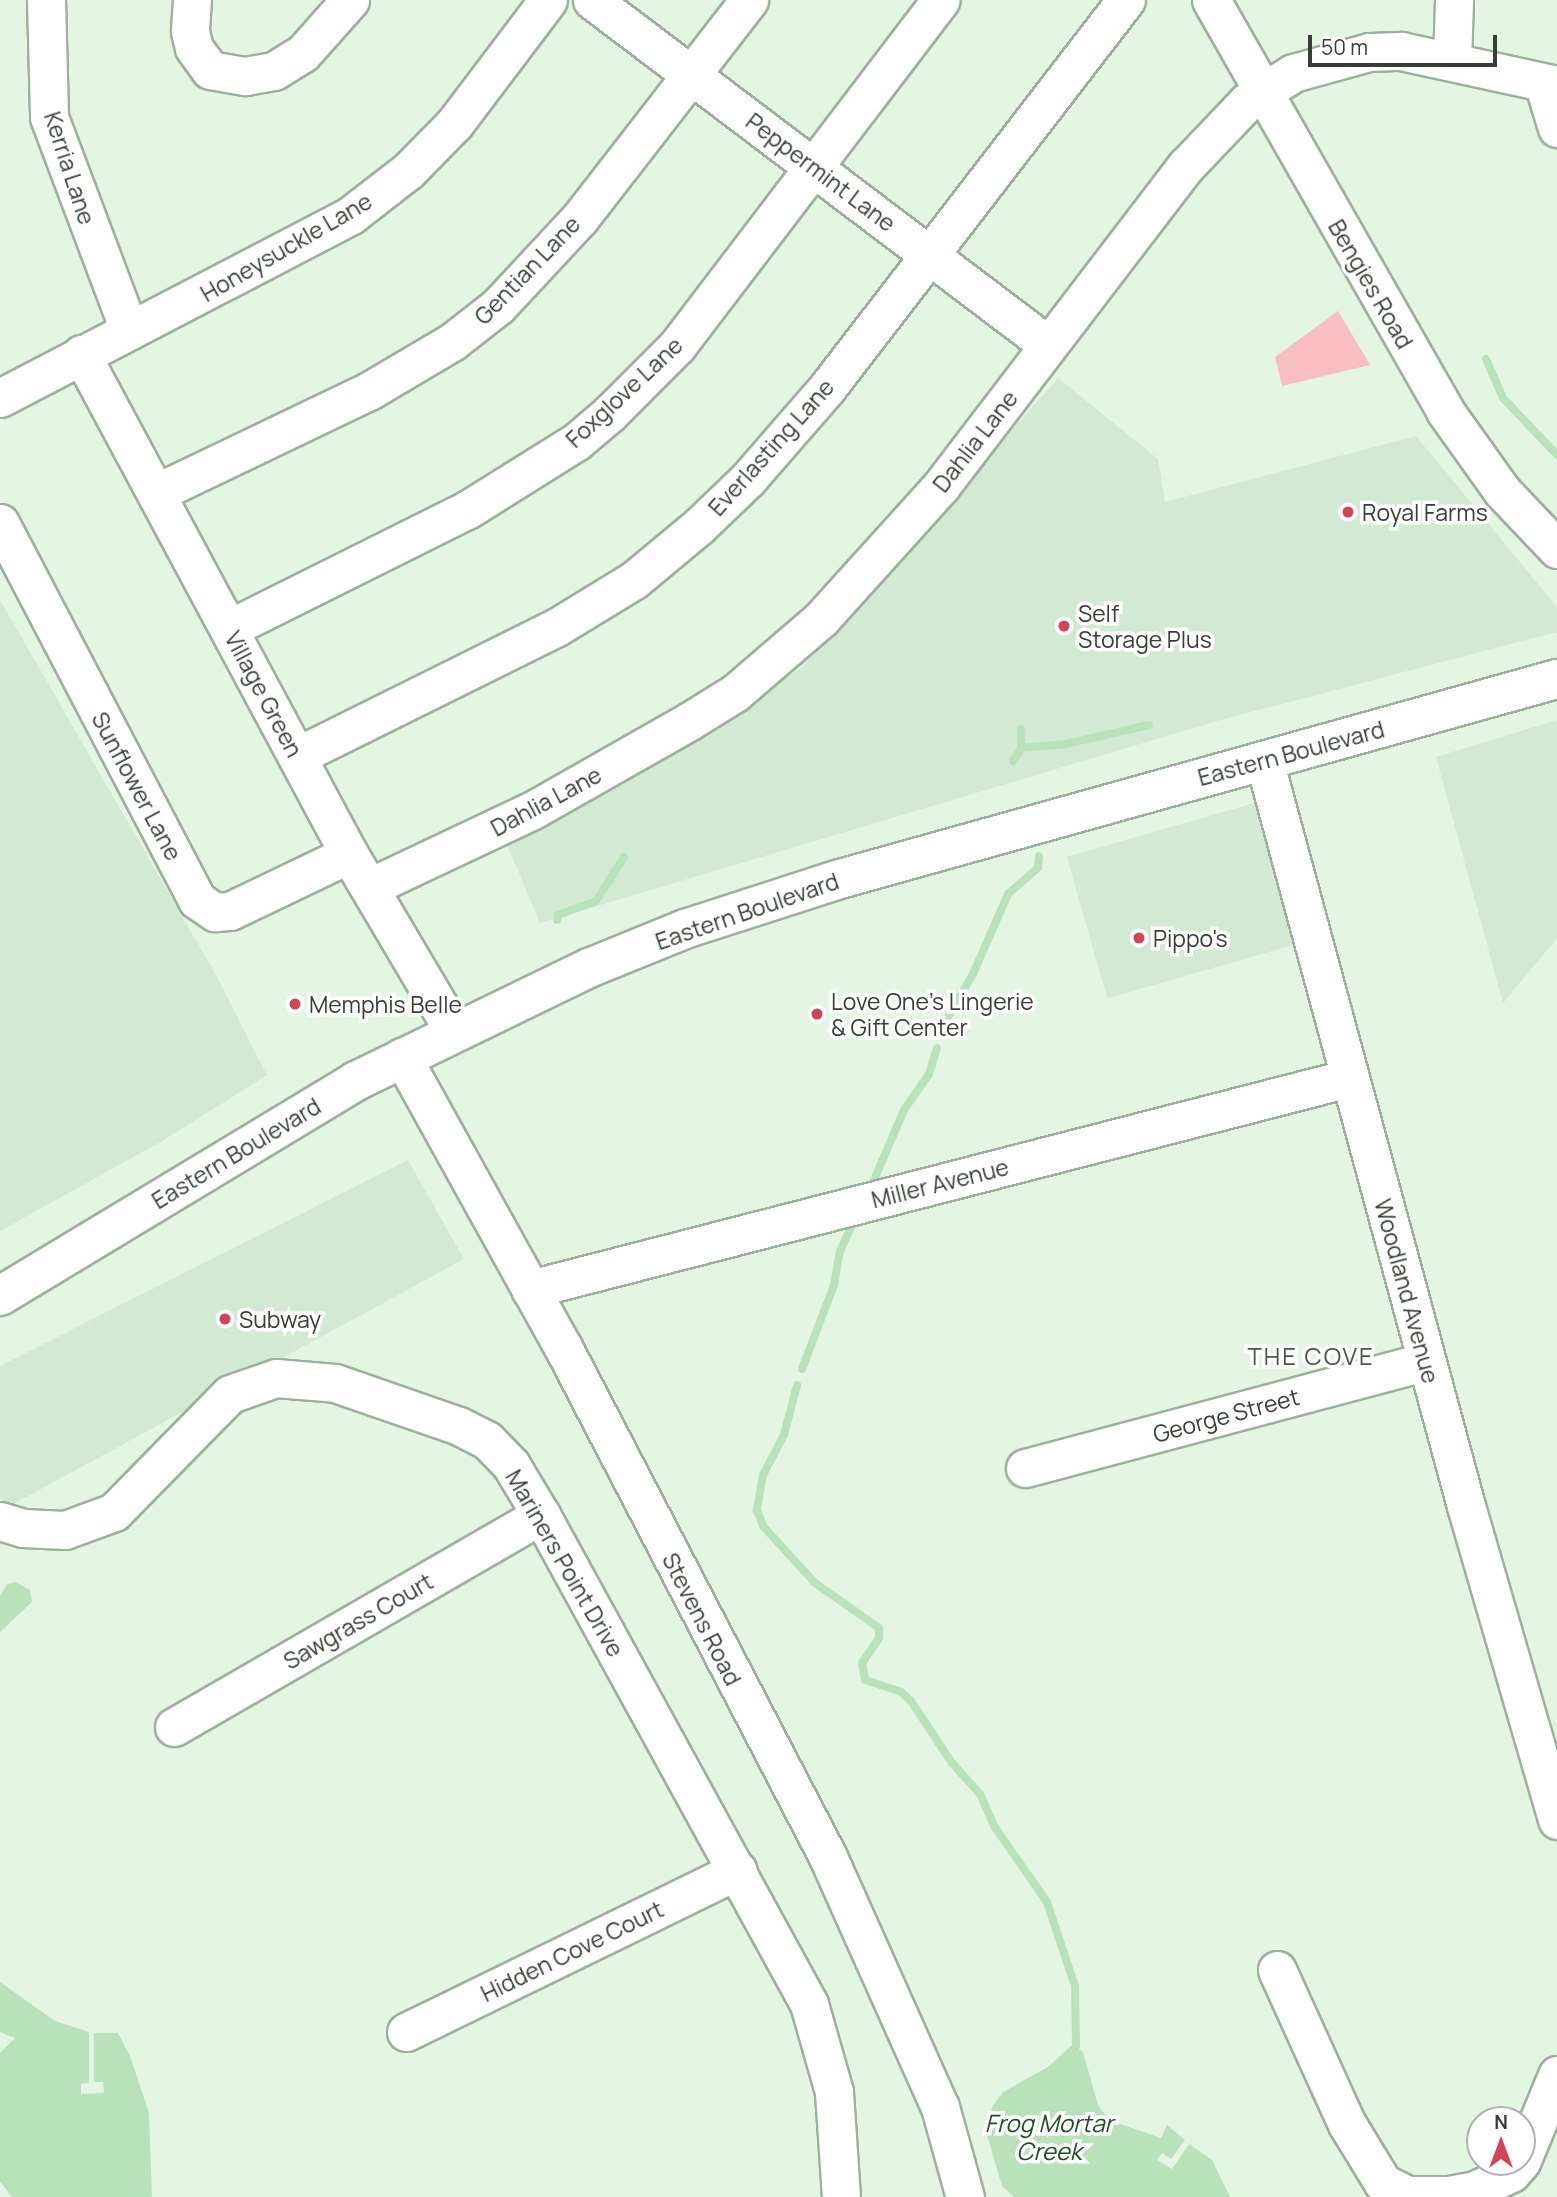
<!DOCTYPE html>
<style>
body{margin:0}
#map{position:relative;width:1557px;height:2197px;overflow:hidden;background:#e2f6e2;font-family:Manrope,sans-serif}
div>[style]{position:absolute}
.built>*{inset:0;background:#d2ead1;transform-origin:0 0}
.green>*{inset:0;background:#f8bec0}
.water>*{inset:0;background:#bae2ba}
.stream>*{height:8px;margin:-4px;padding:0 4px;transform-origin:4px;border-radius:4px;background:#bae2ba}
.roads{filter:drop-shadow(2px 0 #9db09d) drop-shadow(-2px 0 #9db09d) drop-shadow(0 2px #9db09d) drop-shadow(0 -2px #9db09d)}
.minor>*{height:37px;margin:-18.5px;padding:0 18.5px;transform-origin:18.5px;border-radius:18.5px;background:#fff}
.major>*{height:38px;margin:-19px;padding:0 19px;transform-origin:19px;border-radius:19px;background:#fff}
.dots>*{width:19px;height:19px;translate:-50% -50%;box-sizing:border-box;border:4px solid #fff;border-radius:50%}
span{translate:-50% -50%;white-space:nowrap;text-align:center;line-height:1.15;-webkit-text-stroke:7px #fff;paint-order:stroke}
.street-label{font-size:23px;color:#363e36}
.poi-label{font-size:23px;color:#363e36}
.left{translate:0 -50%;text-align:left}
.neighbourhood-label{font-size:24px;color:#465746;letter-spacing:2px}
.water-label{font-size:24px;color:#1c511f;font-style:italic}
.north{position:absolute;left:1466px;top:2106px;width:70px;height:70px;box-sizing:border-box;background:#fff;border:2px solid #afb2af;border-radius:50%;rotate:0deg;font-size:19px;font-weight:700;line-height:28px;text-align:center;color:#363e36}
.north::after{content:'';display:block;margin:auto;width:24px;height:32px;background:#d44357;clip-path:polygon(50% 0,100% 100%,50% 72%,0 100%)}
.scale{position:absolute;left:1308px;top:35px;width:189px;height:32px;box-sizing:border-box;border:4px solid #363e36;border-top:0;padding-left:9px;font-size:21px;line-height:24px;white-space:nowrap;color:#363e36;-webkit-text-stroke:5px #fff;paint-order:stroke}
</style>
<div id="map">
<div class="built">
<i style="clip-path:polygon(1058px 378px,1158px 459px,1165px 502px,1416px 436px,1557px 607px,1557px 632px,1217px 721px,540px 923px,507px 845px,799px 670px)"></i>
<i style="clip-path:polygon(0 600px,217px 977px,267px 1075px,162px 1141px,0 1231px)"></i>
<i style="clip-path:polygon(1557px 720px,1557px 938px,1503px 1003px,1436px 757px)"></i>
<i style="left:1258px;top:802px;width:147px;height:199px;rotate:74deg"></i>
<i style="clip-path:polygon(408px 1160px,464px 1259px,6px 1508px,0 1498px,0 1366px)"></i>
</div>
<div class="green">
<i style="clip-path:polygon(1338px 311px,1370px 365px,1282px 386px,1275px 357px)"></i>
</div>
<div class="water">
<i style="clip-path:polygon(15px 1582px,30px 1590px,32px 1602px,0 1632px,0 1596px,7px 1584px)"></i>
<i style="clip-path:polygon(0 1982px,55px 2021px,89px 2032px,89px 2083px,81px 2084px,81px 2094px,104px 2093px,103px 2082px,94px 2082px,94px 2033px,118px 2033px,130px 2056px,149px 2113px,152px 2197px,12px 2197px,0 2182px,0 2053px,15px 2038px,0 2032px)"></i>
<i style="clip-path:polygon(1072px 2045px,1083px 2052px,1098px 2105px,1109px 2120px,1161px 2138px,1167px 2125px,1185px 2140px,1171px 2159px,1162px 2153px,1157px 2160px,1172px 2169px,1189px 2144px,1212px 2160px,1230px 2197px,1014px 2197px,1002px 2186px,987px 2135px,992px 2107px,1003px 2092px,1048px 2067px)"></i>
</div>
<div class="stream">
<i style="left:1486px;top:359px;width:43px;rotate:66.4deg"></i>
<i style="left:1503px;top:398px;width:79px;rotate:46.5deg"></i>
<i style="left:1021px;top:729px;width:19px;rotate:90deg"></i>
<i style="left:1013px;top:761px;width:15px;rotate:-58deg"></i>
<i style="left:1021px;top:748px;width:45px;rotate:-5.1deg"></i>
<i style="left:1066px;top:744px;width:85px;rotate:-12.9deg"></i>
<i style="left:557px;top:920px;width:5px;rotate:-79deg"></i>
<i style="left:558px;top:915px;width:40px;rotate:-20.2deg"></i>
<i style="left:596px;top:901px;width:52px;rotate:-57.5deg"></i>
<i style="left:948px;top:1017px;width:50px;rotate:-59.8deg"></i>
<i style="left:973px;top:974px;width:87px;rotate:-66.4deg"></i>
<i style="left:1008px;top:894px;width:40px;rotate:-41deg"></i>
<i style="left:1038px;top:868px;width:12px;rotate:-85deg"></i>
<i style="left:871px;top:1187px;width:84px;rotate:-66.8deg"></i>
<i style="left:904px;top:1110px;width:44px;rotate:-55.2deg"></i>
<i style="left:929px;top:1074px;width:27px;rotate:-73deg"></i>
<i style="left:802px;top:1369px;width:90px;rotate:-69.1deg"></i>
<i style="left:834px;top:1285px;width:35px;rotate:-80deg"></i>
<i style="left:840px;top:1251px;width:35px;rotate:-65deg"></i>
<i style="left:797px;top:1385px;width:52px;rotate:104.6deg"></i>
<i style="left:784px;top:1435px;width:45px;rotate:117.7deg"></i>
<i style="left:763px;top:1475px;width:36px;rotate:100deg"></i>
<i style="left:757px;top:1510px;width:17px;rotate:69deg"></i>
<i style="left:763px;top:1526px;width:77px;rotate:47.6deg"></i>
<i style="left:815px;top:1583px;width:78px;rotate:35.1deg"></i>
<i style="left:879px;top:1628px;width:10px;rotate:90deg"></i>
<i style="left:879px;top:1638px;width:30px;rotate:124deg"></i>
<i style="left:862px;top:1663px;width:17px;rotate:80deg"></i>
<i style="left:865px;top:1680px;width:38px;rotate:18deg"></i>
<i style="left:901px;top:1692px;width:13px;rotate:42deg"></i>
<i style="left:911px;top:1701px;width:74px;rotate:56.5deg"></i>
<i style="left:952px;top:1763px;width:42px;rotate:47.9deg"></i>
<i style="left:980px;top:1794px;width:35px;rotate:66deg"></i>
<i style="left:994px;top:1826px;width:93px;rotate:55.1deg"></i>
<i style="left:1047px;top:1902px;width:89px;rotate:71.6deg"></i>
<i style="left:1075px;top:1986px;width:60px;rotate:89deg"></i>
</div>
<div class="roads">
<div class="minor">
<i style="left:46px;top:0;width:117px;rotate:88.5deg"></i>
<i style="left:49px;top:117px;width:228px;rotate:69.4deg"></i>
<i style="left:192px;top:0;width:31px;rotate:94deg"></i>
<i style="left:190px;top:31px;width:17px;rotate:77deg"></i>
<i style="left:194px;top:48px;width:27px;rotate:54deg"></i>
<i style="left:210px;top:70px;width:36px;rotate:10deg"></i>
<i style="left:245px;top:76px;width:29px;rotate:-10deg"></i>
<i style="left:274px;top:71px;width:34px;rotate:-32deg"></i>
<i style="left:303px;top:53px;width:71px;rotate:-48.4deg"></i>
<i style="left:592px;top:0;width:572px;rotate:37.11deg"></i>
<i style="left:1211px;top:0;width:473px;rotate:60.3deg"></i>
<i style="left:1445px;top:411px;width:98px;rotate:54.5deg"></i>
<i style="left:1502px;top:491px;width:80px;rotate:46.5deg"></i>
<i style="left:1452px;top:61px;width:61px;rotate:-88.1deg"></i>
<i style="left:1544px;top:85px;width:45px;rotate:73.2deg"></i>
<i style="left:81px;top:354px;width:567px;rotate:61.81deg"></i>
<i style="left:349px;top:854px;width:204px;rotate:59.4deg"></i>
<i style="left:0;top:398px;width:396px;rotate:-27.5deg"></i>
<i style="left:351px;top:215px;width:72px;rotate:-37.7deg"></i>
<i style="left:408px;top:171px;width:67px;rotate:-45.6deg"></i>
<i style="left:455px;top:123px;width:154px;rotate:-52.9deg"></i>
<i style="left:158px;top:492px;width:234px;rotate:-25.6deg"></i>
<i style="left:369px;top:391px;width:96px;rotate:-30.6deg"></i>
<i style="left:452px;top:342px;width:58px;rotate:-38deg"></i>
<i style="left:498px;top:306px;width:120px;rotate:-47deg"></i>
<i style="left:580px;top:218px;width:276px;rotate:-52.2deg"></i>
<i style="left:0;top:523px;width:425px;rotate:62.4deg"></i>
<i style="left:197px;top:900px;width:22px;rotate:34deg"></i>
<i style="left:215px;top:912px;width:15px;rotate:-4deg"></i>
<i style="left:230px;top:911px;width:132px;rotate:-25.6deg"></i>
<i style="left:230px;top:628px;width:265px;rotate:-26.5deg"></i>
<i style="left:467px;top:510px;width:128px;rotate:-32deg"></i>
<i style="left:576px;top:442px;width:43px;rotate:-40.3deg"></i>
<i style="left:609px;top:414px;width:96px;rotate:-45deg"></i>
<i style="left:677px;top:346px;width:435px;rotate:-52.7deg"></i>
<i style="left:297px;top:756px;width:290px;rotate:-26.4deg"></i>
<i style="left:557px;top:627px;width:90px;rotate:-31.4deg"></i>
<i style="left:634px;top:580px;width:85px;rotate:-39.7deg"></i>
<i style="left:699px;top:526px;width:68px;rotate:-43.8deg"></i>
<i style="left:748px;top:479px;width:121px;rotate:-49deg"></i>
<i style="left:827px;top:388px;width:490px;rotate:-52.4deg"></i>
<i style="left:1264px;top:760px;width:773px;rotate:74.85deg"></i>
<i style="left:1466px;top:1506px;width:327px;rotate:73.8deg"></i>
<i style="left:372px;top:886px;width:178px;rotate:-25.3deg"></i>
<i style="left:533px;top:810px;width:178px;rotate:-29.6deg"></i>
<i style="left:688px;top:722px;width:55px;rotate:-31.7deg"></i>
<i style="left:735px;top:693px;width:113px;rotate:-40.7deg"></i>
<i style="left:821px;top:619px;width:179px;rotate:-47.9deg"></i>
<i style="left:941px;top:486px;width:403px;rotate:-52.6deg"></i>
<i style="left:1186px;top:166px;width:88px;rotate:-46.4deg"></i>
<i style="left:1247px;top:102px;width:54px;rotate:-32.2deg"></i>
<i style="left:1293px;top:73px;width:79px;rotate:-15.4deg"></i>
<i style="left:1369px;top:52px;width:32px;rotate:-2deg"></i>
<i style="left:1401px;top:51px;width:160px;rotate:12.3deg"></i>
<i style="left:402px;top:1057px;width:332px;rotate:61deg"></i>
<i style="left:563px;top:1347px;width:575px;rotate:62.54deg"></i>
<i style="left:828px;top:1857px;width:274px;rotate:65.9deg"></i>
<i style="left:940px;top:2107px;width:93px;rotate:74.5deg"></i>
<i style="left:530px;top:1289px;width:846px;rotate:-14.45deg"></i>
<i style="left:1025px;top:1468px;width:415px;rotate:-14.9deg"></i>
<i style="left:0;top:1521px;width:24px;rotate:17deg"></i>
<i style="left:23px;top:1528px;width:42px;rotate:2.7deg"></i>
<i style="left:65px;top:1530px;width:52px;rotate:-20.2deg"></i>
<i style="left:114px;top:1512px;width:165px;rotate:-45.5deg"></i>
<i style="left:230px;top:1394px;width:49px;rotate:-19.2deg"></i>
<i style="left:276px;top:1378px;width:59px;rotate:4.8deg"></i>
<i style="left:335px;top:1383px;width:131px;rotate:19.1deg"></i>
<i style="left:459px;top:1426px;width:31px;rotate:27deg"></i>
<i style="left:487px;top:1440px;width:35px;rotate:46deg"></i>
<i style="left:511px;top:1465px;width:58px;rotate:59deg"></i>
<i style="left:541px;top:1515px;width:558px;rotate:61.27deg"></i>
<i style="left:809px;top:2004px;width:91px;rotate:74.1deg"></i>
<i style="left:834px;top:2092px;width:105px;rotate:86.2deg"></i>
<i style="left:174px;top:1727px;width:424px;rotate:-30deg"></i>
<i style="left:1277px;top:1970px;width:169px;rotate:65.6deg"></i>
<i style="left:1347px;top:2124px;width:69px;rotate:58.6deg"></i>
<i style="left:1383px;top:2183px;width:28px;rotate:26deg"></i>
<i style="left:1408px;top:2195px;width:41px"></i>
<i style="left:1449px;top:2195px;width:26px;rotate:-11deg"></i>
<i style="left:1475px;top:2190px;width:40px;rotate:-25deg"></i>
<i style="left:1511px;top:2173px;width:15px;rotate:-48deg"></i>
<i style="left:406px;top:2032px;width:369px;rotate:-26deg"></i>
<i style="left:1522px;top:2160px;width:92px;rotate:-67.6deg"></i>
</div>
<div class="major">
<i style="left:0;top:1296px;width:416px;rotate:-31.1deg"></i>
<i style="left:356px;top:1081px;width:259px;rotate:-25.9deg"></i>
<i style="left:589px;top:968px;width:104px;rotate:-22.1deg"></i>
<i style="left:685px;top:929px;width:163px;rotate:-17.9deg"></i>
<i style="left:840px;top:879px;width:744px;rotate:-15.59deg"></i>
</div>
</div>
<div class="dots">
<i style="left:1348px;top:512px;background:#d44357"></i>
<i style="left:1064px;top:626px;background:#d44357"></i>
<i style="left:1139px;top:938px;background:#d44357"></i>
<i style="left:295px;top:1004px;background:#d44357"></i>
<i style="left:817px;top:1014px;background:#d44357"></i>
<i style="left:225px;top:1319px;background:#d44357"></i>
</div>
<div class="street-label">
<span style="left:70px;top:168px;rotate:72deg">Kerria Lane</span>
<span style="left:821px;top:172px;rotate:37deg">Peppermint Lane</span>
<span style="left:286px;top:247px;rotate:-30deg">Honeysuckle Lane</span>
<span style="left:527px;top:270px;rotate:-46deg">Gentian Lane</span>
<span style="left:1371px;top:284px;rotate:60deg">Bengies Road</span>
<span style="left:624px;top:392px;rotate:-43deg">Foxglove Lane</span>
<span style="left:975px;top:441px;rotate:-52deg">Dahlia Lane</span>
<span style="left:771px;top:447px;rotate:-48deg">Everlasting Lane</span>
<span style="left:264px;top:694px;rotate:62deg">Village Green</span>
<span style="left:1291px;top:753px;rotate:-15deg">Eastern Boulevard</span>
<span style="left:137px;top:786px;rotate:62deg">Sunflower Lane</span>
<span style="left:546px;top:801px;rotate:-28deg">Dahlia Lane</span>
<span style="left:747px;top:911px;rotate:-19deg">Eastern Boulevard</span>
<span style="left:236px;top:1153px;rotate:-31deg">Eastern Boulevard</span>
<span style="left:940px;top:1183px;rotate:-14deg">Miller Avenue</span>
<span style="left:1407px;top:1291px;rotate:75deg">Woodland Avenue</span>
<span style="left:1226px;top:1415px;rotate:-15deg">George Street</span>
<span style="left:565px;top:1563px;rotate:60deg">Mariners Point Drive</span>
<span style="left:702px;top:1619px;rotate:63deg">Stevens Road</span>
<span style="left:358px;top:1621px;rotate:-30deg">Sawgrass Court</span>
<span style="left:572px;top:1951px;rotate:-26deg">Hidden Cove Court</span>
</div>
<div class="poi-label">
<span class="left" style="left:1362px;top:512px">Royal Farms</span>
<span class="left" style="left:1078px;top:626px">Self<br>Storage Plus</span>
<span class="left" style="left:1153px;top:938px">Pippo's</span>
<span class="left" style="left:831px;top:1014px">Love One's Lingerie<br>&amp; Gift Center</span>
<span class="left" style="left:309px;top:1004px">Memphis Belle</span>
<span class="left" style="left:239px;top:1319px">Subway</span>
</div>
<div class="neighbourhood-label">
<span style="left:1311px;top:1356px">THE COVE</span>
</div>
<div class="water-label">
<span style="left:1049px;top:2137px">Frog Mortar<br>Creek</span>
</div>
<div class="north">N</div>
<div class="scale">50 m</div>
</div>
